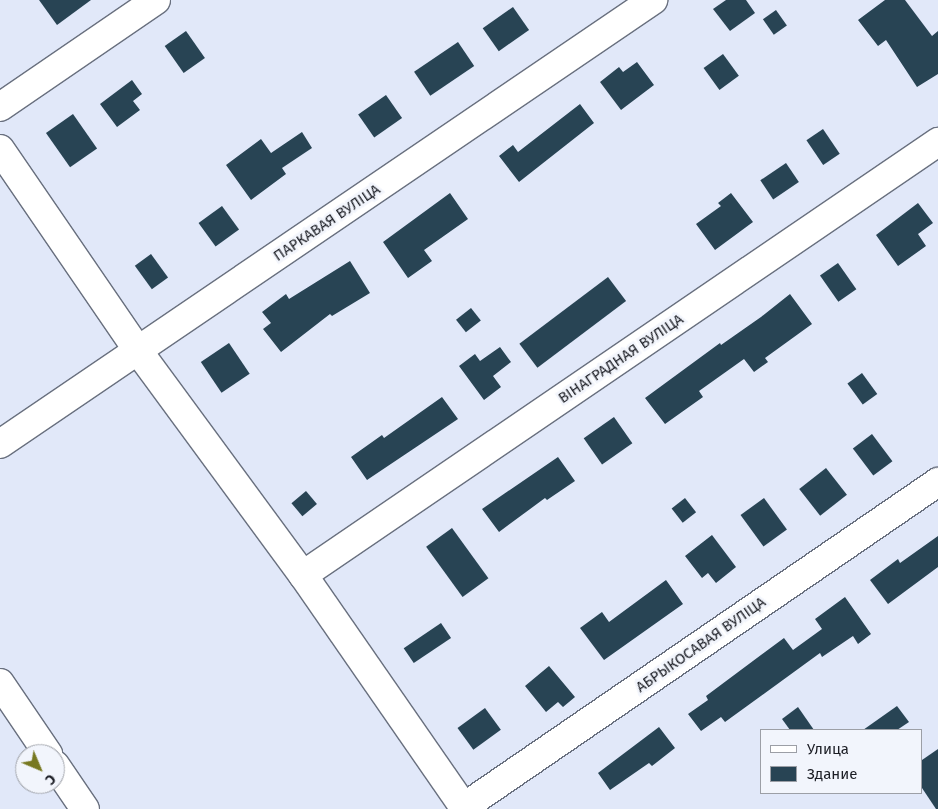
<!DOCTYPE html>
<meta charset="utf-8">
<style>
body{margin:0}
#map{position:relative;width:938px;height:809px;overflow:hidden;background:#e1e8f9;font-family:"Fira Sans",sans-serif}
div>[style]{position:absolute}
.building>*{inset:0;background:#284454;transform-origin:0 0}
.roads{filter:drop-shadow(1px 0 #69707f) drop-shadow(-1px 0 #69707f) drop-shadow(0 1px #69707f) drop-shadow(0 -1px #69707f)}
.minor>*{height:28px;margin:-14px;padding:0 14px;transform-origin:14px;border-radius:14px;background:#fff}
span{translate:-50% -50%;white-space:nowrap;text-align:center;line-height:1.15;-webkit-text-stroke:5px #f2f5fc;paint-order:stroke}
.street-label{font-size:15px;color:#1b1d24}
.legend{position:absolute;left:760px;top:729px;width:162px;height:65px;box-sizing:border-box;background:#f2f5fc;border:1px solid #9c9fa6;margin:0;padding:6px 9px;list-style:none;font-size:15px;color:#1b1d24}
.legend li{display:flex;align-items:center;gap:10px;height:25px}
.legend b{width:25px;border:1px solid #9c9fa6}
.north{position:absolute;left:15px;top:744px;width:50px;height:50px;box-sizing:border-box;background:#f2f5fc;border:1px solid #9c9fa6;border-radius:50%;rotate:135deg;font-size:14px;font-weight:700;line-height:20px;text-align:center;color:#1b1d24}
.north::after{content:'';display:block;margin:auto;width:18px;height:22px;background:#777820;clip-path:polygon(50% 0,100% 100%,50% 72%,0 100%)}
</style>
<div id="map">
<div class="building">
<i style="clip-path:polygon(39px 0,91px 0,57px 25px)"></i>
<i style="clip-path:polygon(726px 0,746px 0,755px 13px,730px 31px,713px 9px)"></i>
<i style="clip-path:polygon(885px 0,905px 0,932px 36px,938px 31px,938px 74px,917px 87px,886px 40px,878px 46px,858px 20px)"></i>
<i style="left:513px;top:7px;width:28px;height:37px;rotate:55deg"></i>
<i style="left:776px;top:10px;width:19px;height:16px;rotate:55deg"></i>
<i style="left:186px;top:31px;width:33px;height:26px;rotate:55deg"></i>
<i style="left:458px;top:42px;width:29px;height:53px;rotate:56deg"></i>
<i style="left:723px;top:54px;width:27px;height:24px;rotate:54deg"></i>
<i style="clip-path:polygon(637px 62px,654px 85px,621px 110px,600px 82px,619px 67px,623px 72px)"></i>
<i style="clip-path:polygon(132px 80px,142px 94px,133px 101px,140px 110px,117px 127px,100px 104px)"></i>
<i style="left:386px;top:95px;width:28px;height:34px;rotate:55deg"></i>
<i style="clip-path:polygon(580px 104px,594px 123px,519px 182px,499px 156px,513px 145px,518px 152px)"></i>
<i style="left:73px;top:114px;width:42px;height:33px;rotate:55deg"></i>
<i style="left:823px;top:129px;width:30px;height:20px;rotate:56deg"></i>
<i style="clip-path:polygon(302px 132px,312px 148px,282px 168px,286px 174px,251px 200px,226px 165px,261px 139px,271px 153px)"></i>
<i style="left:786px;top:163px;width:23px;height:31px;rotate:56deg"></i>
<i style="clip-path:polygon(450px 193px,468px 219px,424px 250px,432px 261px,408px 278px,383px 242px)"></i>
<i style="clip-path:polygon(731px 193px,753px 222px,715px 250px,696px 224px,721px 206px,718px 203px)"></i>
<i style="clip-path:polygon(918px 203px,933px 223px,918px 234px,926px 246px,898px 266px,876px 235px)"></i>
<i style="left:222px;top:206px;width:29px;height:29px;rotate:54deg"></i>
<i style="left:151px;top:254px;width:29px;height:20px;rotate:54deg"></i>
<i style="clip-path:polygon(350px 261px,370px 293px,332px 316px,330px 314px,281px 352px,263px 329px,271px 323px,262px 312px,286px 294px,289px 299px)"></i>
<i style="left:838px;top:263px;width:32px;height:22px;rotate:55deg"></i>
<i style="left:608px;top:277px;width:30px;height:111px;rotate:53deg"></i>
<i style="clip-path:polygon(790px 294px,812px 324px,765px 358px,768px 362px,754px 372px,744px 359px,699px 391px,703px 397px,665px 424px,645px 398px,720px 343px,721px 345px,761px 317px)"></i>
<i style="left:471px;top:308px;width:16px;height:19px;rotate:52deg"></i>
<i style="left:229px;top:343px;width:37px;height:34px;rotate:56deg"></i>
<i style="clip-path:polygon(500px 347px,511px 362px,493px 376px,501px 387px,484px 400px,459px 366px,475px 354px,480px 361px)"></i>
<i style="left:862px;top:373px;width:26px;height:18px;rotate:54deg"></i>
<i style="clip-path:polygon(442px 397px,458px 419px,367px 480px,351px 457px,382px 435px,384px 438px)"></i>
<i style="left:614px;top:417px;width:32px;height:37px;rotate:55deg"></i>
<i style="left:872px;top:434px;width:34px;height:24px;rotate:53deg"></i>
<i style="clip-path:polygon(558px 457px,575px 481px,547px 500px,545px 498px,499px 532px,482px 509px)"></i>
<i style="left:826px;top:468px;width:34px;height:34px;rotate:52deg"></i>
<i style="left:306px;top:491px;width:17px;height:19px;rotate:50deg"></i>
<i style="left:685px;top:498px;width:18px;height:17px;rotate:52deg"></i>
<i style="left:764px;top:498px;width:39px;height:29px;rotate:54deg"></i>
<i style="left:452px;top:528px;width:62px;height:32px;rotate:54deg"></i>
<i style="clip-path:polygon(712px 535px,736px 567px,716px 583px,708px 573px,702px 578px,685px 556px)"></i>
<i style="clip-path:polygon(938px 536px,938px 567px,888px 604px,870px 580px,898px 559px,900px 563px)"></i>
<i style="clip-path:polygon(666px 580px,683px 604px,604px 660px,580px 628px,602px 612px,609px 622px)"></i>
<i style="clip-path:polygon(845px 597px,871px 634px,858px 644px,853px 636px,822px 657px,820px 653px,725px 722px,721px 717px,701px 731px,688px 714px,708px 700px,706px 696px,784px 638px,793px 650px,822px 629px,815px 619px)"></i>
<i style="left:441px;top:623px;width:18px;height:45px;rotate:56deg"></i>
<i style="clip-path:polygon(549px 666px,575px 697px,563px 707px,558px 702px,546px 712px,525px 686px)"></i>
<i style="clip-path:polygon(897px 706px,909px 722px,897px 730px,863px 730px)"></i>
<i style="clip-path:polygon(798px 707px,814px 730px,790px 730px,782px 719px)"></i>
<i style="left:485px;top:708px;width:27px;height:34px;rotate:54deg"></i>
<i style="clip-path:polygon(659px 727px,675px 748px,652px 766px,649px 763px,610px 790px,598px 773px)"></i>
<i style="clip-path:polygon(938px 749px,938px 809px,936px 809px,922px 788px,922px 760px)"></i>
</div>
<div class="roads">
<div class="minor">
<i style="left:0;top:107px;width:189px;rotate:-34.4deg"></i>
<i style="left:0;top:149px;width:246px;rotate:55.6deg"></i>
<i style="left:139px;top:352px;width:277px;rotate:53.7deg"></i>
<i style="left:303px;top:575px;width:285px;rotate:55.3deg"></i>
<i style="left:0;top:444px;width:790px;rotate:-34.21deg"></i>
<i style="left:303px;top:575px;width:769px;rotate:-34.29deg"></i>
<i style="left:0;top:683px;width:86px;rotate:55.9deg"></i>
<i style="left:55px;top:765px;width:53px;rotate:55.7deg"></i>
<i style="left:464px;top:807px;width:575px;rotate:-34.44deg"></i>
</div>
</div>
<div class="street-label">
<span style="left:327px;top:223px;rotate:-34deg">ПАРКАВАЯ ВУЛІЦА</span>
<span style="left:621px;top:359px;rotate:-34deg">ВІНАГРАДНАЯ ВУЛІЦА</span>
<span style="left:701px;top:645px;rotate:-35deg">АБРЫКОСАВАЯ ВУЛІЦА</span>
</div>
<ul class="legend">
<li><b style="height:6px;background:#fff"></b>Улица</li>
<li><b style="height:14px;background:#284454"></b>Здание</li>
</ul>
<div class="north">С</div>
</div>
